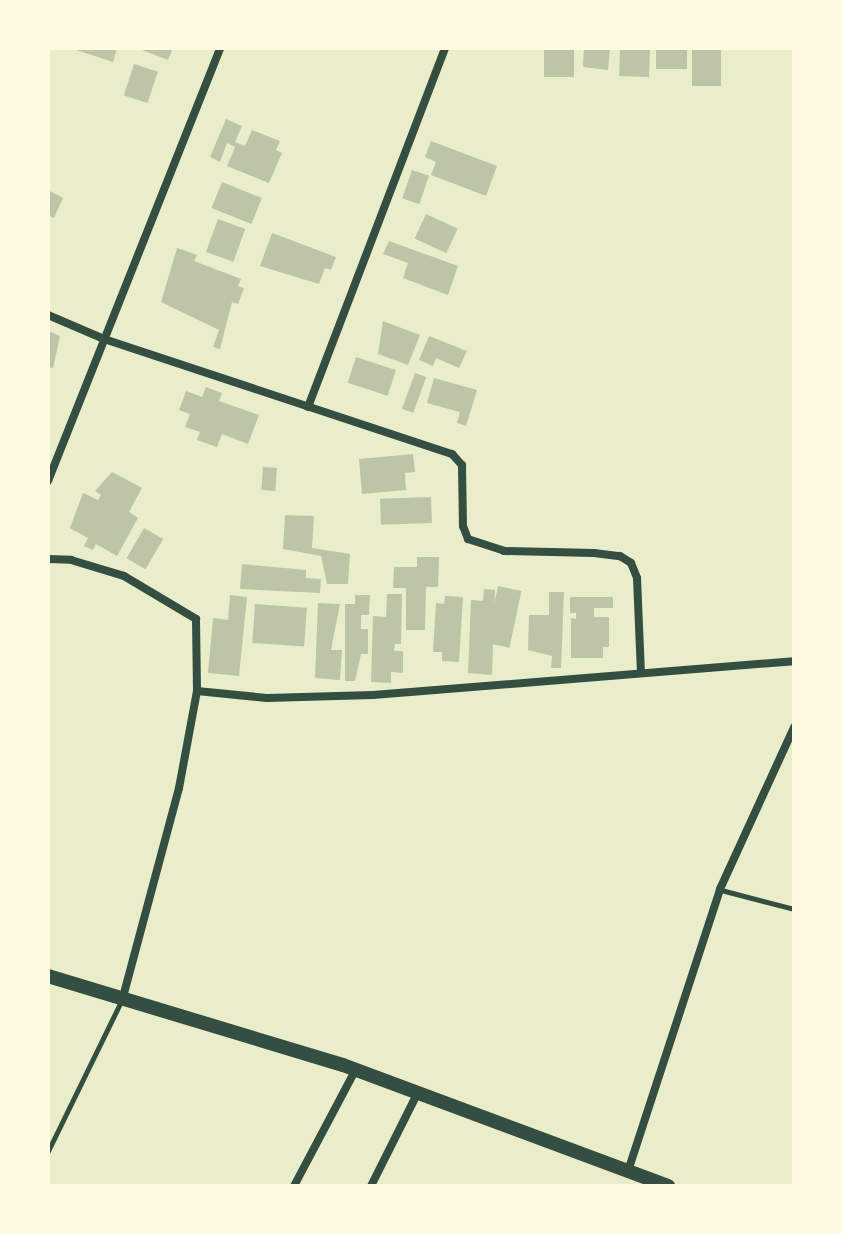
<!DOCTYPE html>
<style>
body{margin:0}
#map{position:relative;width:842px;height:1234px;overflow:hidden;background:#e9edc9;font-family:"Noto Sans",sans-serif}
div>[style]{position:absolute}
.building>*{inset:0;background:#bcc5a7;transform-origin:0 0}
.service>*{height:5px;margin:-2.5px;padding:0 2.5px;transform-origin:2.5px;border-radius:2.5px;background:#344e41}
.minor>*{height:8px;margin:-4px;padding:0 4px;transform-origin:4px;border-radius:4px;background:#344e41}
.secondary>*{height:14px;margin:-7px;padding:0 7px;transform-origin:7px;border-radius:7px;background:#344e41}
span{translate:-50% -50%;white-space:nowrap;text-align:center;line-height:1.15;-webkit-text-stroke:7px #fefae0;paint-order:stroke}
.frame{position:absolute;inset:0;border:50px solid #fefae0;pointer-events:none}
</style>
<div id="map">
<div class="building">
<i style="clip-path:polygon(70px 48px,117px 48px,113px 62px)"></i>
<i style="clip-path:polygon(137px 48px,173px 48px,168px 60px)"></i>
<i style="left:544px;top:48px;width:30px;height:29px"></i>
<i style="clip-path:polygon(584px 48px,610px 48px,608px 70px,583px 67px)"></i>
<i style="left:620px;top:48px;width:30px;height:28px;rotate:2deg"></i>
<i style="left:656px;top:48px;width:31px;height:21px"></i>
<i style="left:692px;top:48px;width:29px;height:38px"></i>
<i style="left:134px;top:64px;width:25px;height:33px;rotate:18deg"></i>
<i style="clip-path:polygon(226px 119px,242px 126px,235px 142px,245px 146px,252px 130px,280px 141px,276px 150px,282px 153px,269px 183px,227px 166px,235px 147px,227px 143px,220px 162px,210px 157px)"></i>
<i style="clip-path:polygon(431px 141px,497px 166px,486px 196px,431px 175px,436px 162px,425px 157px)"></i>
<i style="left:412px;top:170px;width:18px;height:30px;rotate:19deg"></i>
<i style="left:222px;top:182px;width:43px;height:28px;rotate:22deg"></i>
<i style="clip-path:polygon(48px 190px,63px 198px,54px 218px,48px 215px)"></i>
<i style="left:426px;top:214px;width:35px;height:27px;rotate:25deg"></i>
<i style="left:218px;top:219px;width:29px;height:35px;rotate:20deg"></i>
<i style="clip-path:polygon(272px 233px,336px 257px,331px 270px,325px 268px,319px 284px,260px 266px)"></i>
<i style="clip-path:polygon(389px 241px,458px 266px,448px 295px,403px 278px,408px 263px,383px 254px)"></i>
<i style="clip-path:polygon(177px 248px,197px 255px,194px 261px,241px 279px,238px 286px,244px 288px,238px 304px,232px 302px,220px 349px,213px 347px,219px 330px,161px 302px)"></i>
<i style="clip-path:polygon(383px 321px,420px 335px,408px 365px,378px 354px)"></i>
<i style="clip-path:polygon(48px 331px,60px 336px,53px 368px,48px 367px)"></i>
<i style="clip-path:polygon(429px 336px,467px 351px,459px 368px,436px 358px,433px 366px,419px 360px)"></i>
<i style="left:356px;top:357px;width:42px;height:27px;rotate:18deg"></i>
<i style="left:415px;top:373px;width:12px;height:38px;rotate:20deg"></i>
<i style="clip-path:polygon(434px 378px,477px 390px,466px 426px,457px 423px,460px 412px,427px 403px)"></i>
<i style="clip-path:polygon(206px 387px,222px 393px,219px 401px,259px 415px,248px 444px,222px 434px,217px 447px,197px 440px,200px 432px,185px 427px,190px 414px,179px 410px,186px 391px,202px 397px)"></i>
<i style="clip-path:polygon(413px 454px,415px 472px,405px 473px,406px 490px,362px 494px,359px 459px)"></i>
<i style="left:263px;top:467px;width:14px;height:23px;rotate:4deg"></i>
<i style="clip-path:polygon(112px 472px,142px 488px,129px 512px,138px 518px,117px 556px,96px 544px,93px 550px,84px 546px,88px 538px,70px 528px,83px 493px,98px 500px,101px 495px,95px 491px)"></i>
<i style="left:431px;top:497px;width:26px;height:51px;rotate:88deg"></i>
<i style="clip-path:polygon(285px 515px,314px 516px,312px 548px,350px 554px,348px 584px,327px 584px,321px 556px,283px 549px)"></i>
<i style="left:144px;top:528px;width:22px;height:35px;rotate:30deg"></i>
<i style="clip-path:polygon(417px 557px,439px 557px,438px 587px,426px 587px,425px 630px,406px 630px,406px 588px,393px 588px,394px 567px,417px 567px)"></i>
<i style="clip-path:polygon(242px 564px,306px 570px,306px 578px,321px 579px,320px 593px,240px 589px)"></i>
<i style="left:498px;top:586px;width:24px;height:58px;rotate:12deg"></i>
<i style="clip-path:polygon(484px 589px,495px 590px,492px 675px,468px 673px,471px 600px,483px 601px)"></i>
<i style="clip-path:polygon(549px 592px,564px 592px,561px 668px,551px 668px,552px 656px,528px 650px,529px 615px,549px 615px)"></i>
<i style="clip-path:polygon(387px 594px,402px 594px,401px 644px,395px 644px,394px 651px,403px 651px,403px 673px,391px 672px,391px 683px,371px 682px,373px 616px,386px 617px)"></i>
<i style="clip-path:polygon(230px 595px,247px 597px,239px 676px,208px 673px,213px 618px,228px 620px)"></i>
<i style="clip-path:polygon(355px 595px,370px 595px,369px 615px,361px 615px,361px 629px,368px 629px,368px 654px,361px 654px,355px 681px,345px 681px,345px 604px,355px 604px)"></i>
<i style="clip-path:polygon(445px 596px,463px 597px,459px 662px,442px 661px,442px 652px,433px 652px,436px 603px,444px 604px)"></i>
<i style="clip-path:polygon(570px 597px,613px 597px,613px 608px,594px 608px,594px 617px,609px 617px,609px 647px,603px 647px,603px 658px,571px 658px,571px 618px,576px 619px,576px 613px,570px 613px)"></i>
<i style="clip-path:polygon(318px 603px,340px 604px,331px 650px,342px 650px,340px 680px,315px 678px)"></i>
<i style="left:255px;top:604px;width:52px;height:39px;rotate:4deg"></i>
</div>
<div class="service">
<i style="left:721px;top:890px;width:75px;rotate:14.6deg"></i>
<i style="left:48px;top:1151px;width:167px;rotate:-64deg"></i>
</div>
<div class="minor">
<i style="left:48px;top:315px;width:61px;rotate:23.2deg"></i>
<i style="left:104px;top:339px;width:367px;rotate:18.3deg"></i>
<i style="left:452px;top:454px;width:15px;rotate:48deg"></i>
<i style="left:462px;top:465px;width:61px;rotate:89.1deg"></i>
<i style="left:463px;top:526px;width:14px;rotate:69deg"></i>
<i style="left:468px;top:539px;width:38px;rotate:18deg"></i>
<i style="left:504px;top:551px;width:90px;rotate:1.3deg"></i>
<i style="left:594px;top:553px;width:26px;rotate:7deg"></i>
<i style="left:620px;top:556px;width:13px;rotate:32deg"></i>
<i style="left:631px;top:563px;width:16px;rotate:68deg"></i>
<i style="left:637px;top:578px;width:95px;rotate:87.6deg"></i>
<i style="left:308px;top:407px;width:384px;rotate:-69.1deg"></i>
<i style="left:48px;top:481px;width:466px;rotate:-68.3deg"></i>
<i style="left:48px;top:559px;width:23px;rotate:2deg"></i>
<i style="left:71px;top:560px;width:55px;rotate:16.8deg"></i>
<i style="left:124px;top:576px;width:84px;rotate:30.8deg"></i>
<i style="left:196px;top:619px;width:72px;rotate:89.2deg"></i>
<i style="left:197px;top:691px;width:99px;rotate:100.5deg"></i>
<i style="left:179px;top:788px;width:216px;rotate:105deg"></i>
<i style="left:197px;top:691px;width:70px;rotate:5.7deg"></i>
<i style="left:267px;top:698px;width:106px;rotate:-1.6deg"></i>
<i style="left:373px;top:695px;width:422px;rotate:-4.6deg"></i>
<i style="left:628px;top:1171px;width:297px;rotate:-71.9deg"></i>
<i style="left:720px;top:889px;width:178px;rotate:-65.4deg"></i>
<i style="left:294px;top:1186px;width:132px;rotate:-62.1deg"></i>
<i style="left:371px;top:1186px;width:105px;rotate:-63.4deg"></i>
</div>
<div class="secondary">
<i style="left:48px;top:976px;width:308px;rotate:16.8deg"></i>
<i style="left:343px;top:1065px;width:347px;rotate:20.4deg"></i>
</div>
<div class="frame"></div>
</div>
